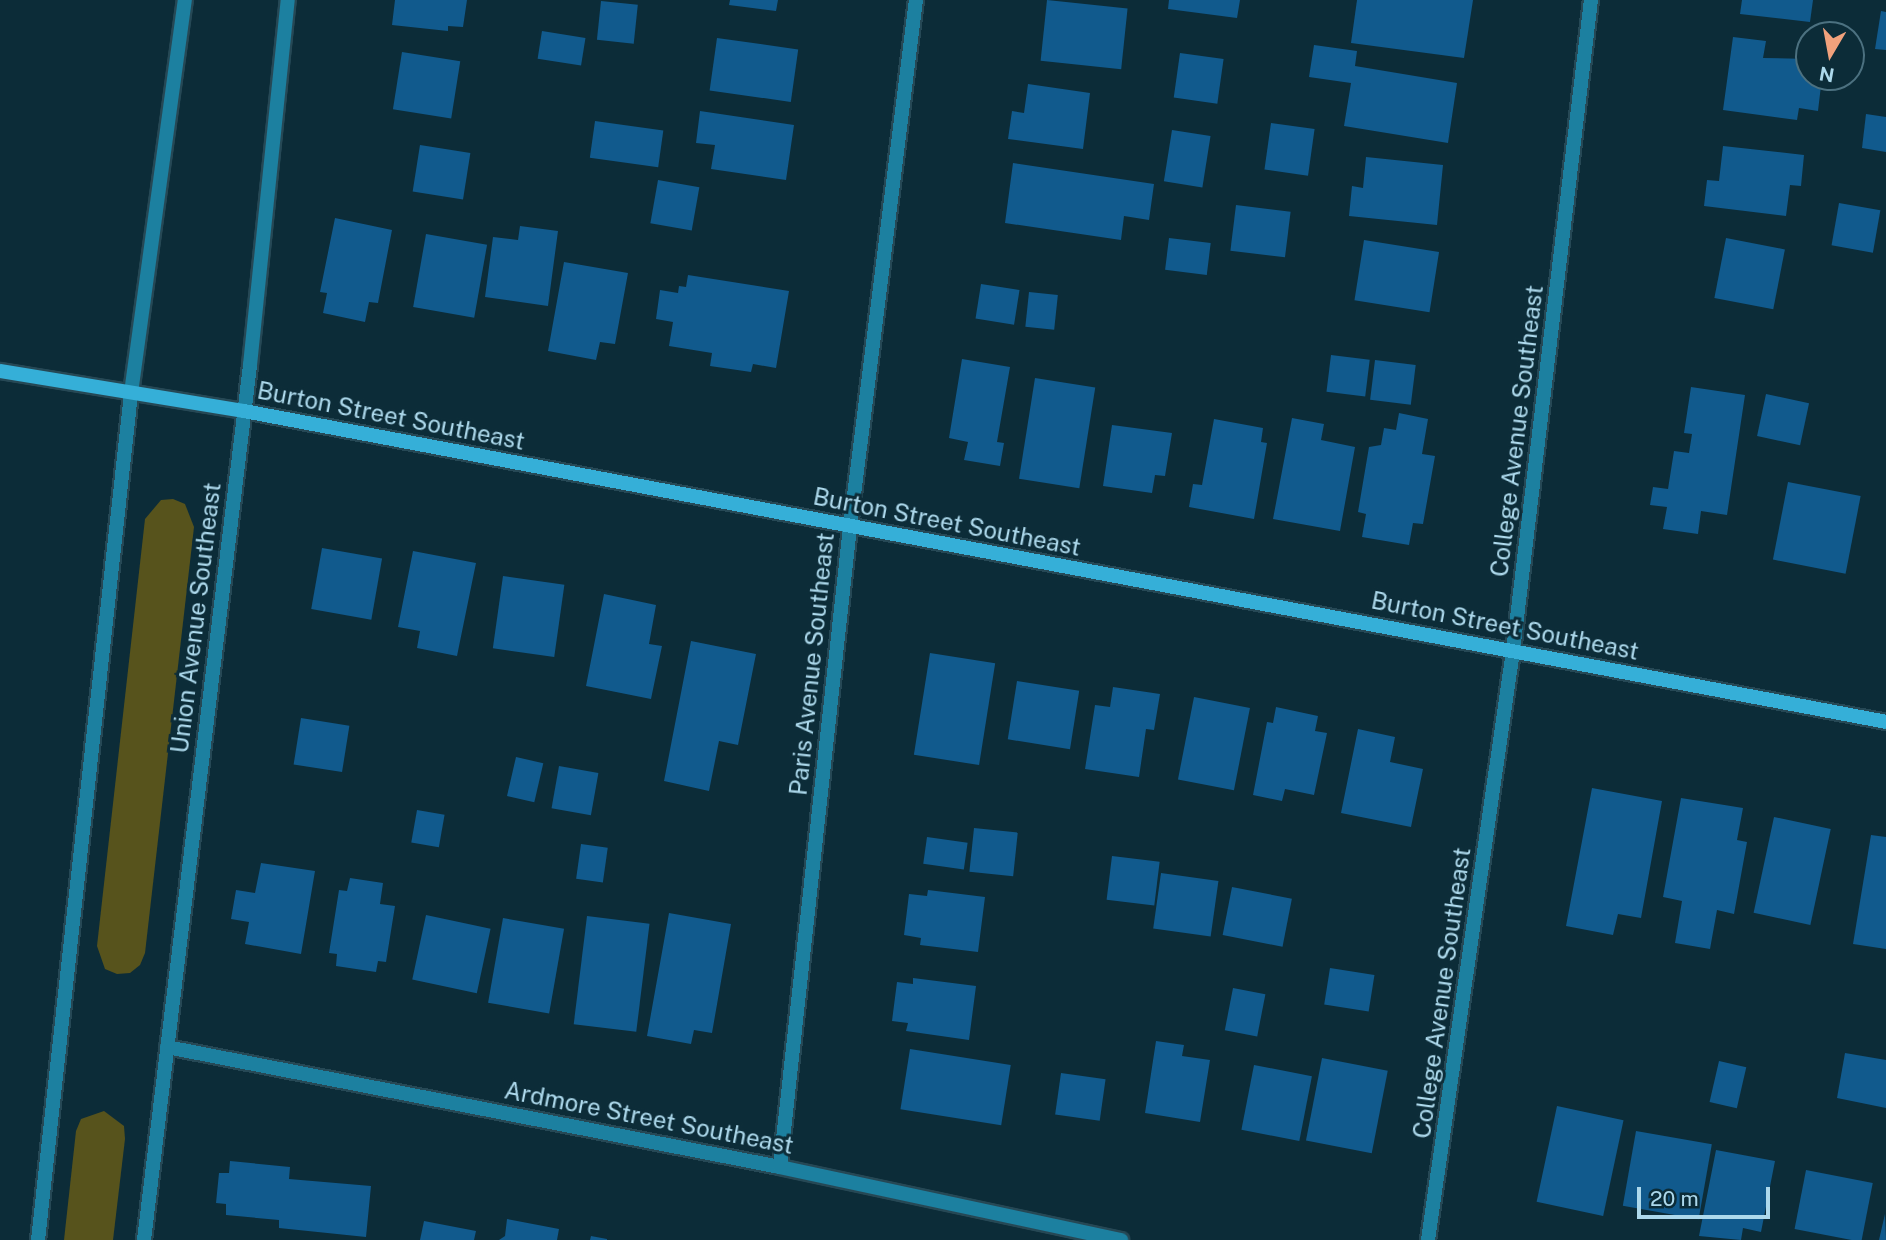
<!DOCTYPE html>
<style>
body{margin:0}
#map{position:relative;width:1886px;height:1240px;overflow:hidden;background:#0c2c38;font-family:"Public Sans",sans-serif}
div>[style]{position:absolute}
.green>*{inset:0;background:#57531c}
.building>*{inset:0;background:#115a8d;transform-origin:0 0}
.roads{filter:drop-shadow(2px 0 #264855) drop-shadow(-2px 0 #264855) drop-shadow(0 2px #264855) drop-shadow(0 -2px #264855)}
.street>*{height:14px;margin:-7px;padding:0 7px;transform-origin:7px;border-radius:7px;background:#1c80a0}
.secondary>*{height:14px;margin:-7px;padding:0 7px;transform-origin:7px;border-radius:7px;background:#35afd8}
span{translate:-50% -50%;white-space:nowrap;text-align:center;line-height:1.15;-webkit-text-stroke:6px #0c2c38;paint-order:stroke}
.street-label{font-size:24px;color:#add9ec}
.north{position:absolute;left:1795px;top:21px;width:70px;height:70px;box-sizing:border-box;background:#0c2c38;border:2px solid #4c7180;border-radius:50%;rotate:190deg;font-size:19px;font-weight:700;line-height:28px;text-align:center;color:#add9ec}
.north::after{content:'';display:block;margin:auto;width:24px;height:32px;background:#f1a17c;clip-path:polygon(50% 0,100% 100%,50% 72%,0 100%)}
.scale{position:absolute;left:1637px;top:1187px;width:133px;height:32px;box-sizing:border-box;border:4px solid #add9ec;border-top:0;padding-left:9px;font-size:21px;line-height:24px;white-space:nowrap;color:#add9ec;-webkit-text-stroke:5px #0c2c38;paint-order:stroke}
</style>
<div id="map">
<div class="green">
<i style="clip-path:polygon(173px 499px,185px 504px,194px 527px,145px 953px,140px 965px,130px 973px,117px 974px,105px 969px,97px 946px,145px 519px,161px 500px)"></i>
<i style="clip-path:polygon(104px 1111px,124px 1126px,125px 1139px,113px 1240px,64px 1240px,76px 1131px,81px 1119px)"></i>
</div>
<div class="building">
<i style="clip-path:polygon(395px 0,467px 0,463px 27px,448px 26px,448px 31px,392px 25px)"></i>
<i style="clip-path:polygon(730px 0,778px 0,776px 11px,729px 5px)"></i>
<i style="left:1047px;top:0;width:81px;height:61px;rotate:6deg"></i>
<i style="clip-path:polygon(1169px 0,1240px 0,1237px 18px,1168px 9px)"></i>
<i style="clip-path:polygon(1357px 0,1473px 0,1464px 58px,1351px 43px)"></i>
<i style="clip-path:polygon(1742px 0,1813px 0,1810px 22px,1740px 14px)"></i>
<i style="left:601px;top:1px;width:37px;height:39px;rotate:6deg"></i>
<i style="clip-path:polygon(1881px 11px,1886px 12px,1886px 50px,1875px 49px)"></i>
<i style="left:542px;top:31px;width:44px;height:28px;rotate:9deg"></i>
<i style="clip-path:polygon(1733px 37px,1766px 41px,1763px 58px,1809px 59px,1809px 77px,1822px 77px,1818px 111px,1799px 108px,1797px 120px,1723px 110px)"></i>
<i style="left:717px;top:38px;width:82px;height:53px;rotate:8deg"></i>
<i style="clip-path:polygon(1314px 45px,1357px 51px,1355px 66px,1457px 83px,1448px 143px,1344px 126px,1351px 83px,1309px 77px)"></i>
<i style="left:402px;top:52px;width:59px;height:58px;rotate:9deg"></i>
<i style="left:1180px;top:53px;width:44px;height:45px;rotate:8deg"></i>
<i style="clip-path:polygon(1028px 84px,1090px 93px,1083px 149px,1008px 139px,1012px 111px,1024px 113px)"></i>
<i style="clip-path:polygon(700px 111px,794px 125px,786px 180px,711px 169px,715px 145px,696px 143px)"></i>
<i style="clip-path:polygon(1866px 114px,1886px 117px,1886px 152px,1862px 148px)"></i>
<i style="left:595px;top:121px;width:69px;height:37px;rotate:8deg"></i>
<i style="left:1271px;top:123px;width:44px;height:47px;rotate:8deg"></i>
<i style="left:1172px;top:130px;width:39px;height:52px;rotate:9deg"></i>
<i style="left:420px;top:145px;width:51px;height:47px;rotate:9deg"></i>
<i style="clip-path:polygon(1723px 146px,1804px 155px,1801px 186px,1790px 185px,1786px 216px,1704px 206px,1707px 180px,1719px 181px)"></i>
<i style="clip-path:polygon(1366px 157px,1443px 165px,1437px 225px,1349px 216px,1352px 186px,1363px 188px)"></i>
<i style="clip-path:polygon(1013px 163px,1154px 184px,1149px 220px,1124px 216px,1121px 240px,1005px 223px)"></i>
<i style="left:658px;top:180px;width:42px;height:44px;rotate:10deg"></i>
<i style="left:1839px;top:203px;width:42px;height:43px;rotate:10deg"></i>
<i style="left:1236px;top:205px;width:55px;height:46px;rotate:7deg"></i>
<i style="clip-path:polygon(335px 218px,392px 230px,378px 303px,369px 302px,365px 322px,323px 313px,327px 293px,320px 292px)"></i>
<i style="clip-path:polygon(520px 226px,558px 231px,548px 306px,485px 297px,493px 237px,518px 240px)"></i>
<i style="left:426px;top:234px;width:62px;height:74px;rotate:10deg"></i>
<i style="left:1169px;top:238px;width:42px;height:32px;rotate:7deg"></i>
<i style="left:1726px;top:238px;width:60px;height:61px;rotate:11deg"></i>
<i style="left:1364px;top:240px;width:76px;height:61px;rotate:9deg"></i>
<i style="clip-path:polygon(564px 262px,628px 273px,615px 344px,600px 342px,596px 360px,548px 351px)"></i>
<i style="clip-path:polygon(688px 275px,789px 291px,776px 368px,753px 364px,751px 372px,710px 366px,712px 353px,669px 346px,673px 322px,656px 319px,660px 290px,678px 293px,679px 286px,686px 287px)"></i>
<i style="left:981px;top:284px;width:39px;height:35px;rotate:9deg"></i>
<i style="left:1029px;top:292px;width:29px;height:35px;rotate:6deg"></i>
<i style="left:1331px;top:355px;width:39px;height:37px;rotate:7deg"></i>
<i style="clip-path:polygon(962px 359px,1010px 367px,997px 442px,1004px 443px,1000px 466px,964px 460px,968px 442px,949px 438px)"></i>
<i style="left:1375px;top:360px;width:41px;height:40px;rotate:7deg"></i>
<i style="left:1035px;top:378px;width:61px;height:102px;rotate:9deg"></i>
<i style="clip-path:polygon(1691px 387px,1745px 395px,1727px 515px,1701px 511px,1698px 534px,1663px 529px,1667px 507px,1650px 505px,1653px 487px,1668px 489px,1674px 451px,1689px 453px,1692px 434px,1684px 433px)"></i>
<i style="left:1766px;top:394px;width:44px;height:43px;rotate:12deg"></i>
<i style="clip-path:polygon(1399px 413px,1428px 419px,1422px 454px,1435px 456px,1423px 524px,1413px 523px,1409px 545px,1362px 537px,1366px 514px,1358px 512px,1369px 447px,1381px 445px,1384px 428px,1396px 430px)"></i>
<i style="clip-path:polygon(1292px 418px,1324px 424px,1321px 440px,1355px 447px,1340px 531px,1273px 519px)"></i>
<i style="clip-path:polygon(1214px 419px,1263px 428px,1261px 442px,1267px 443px,1254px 519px,1189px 507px,1193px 484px,1202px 485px)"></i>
<i style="clip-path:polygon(1112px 425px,1172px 433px,1165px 476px,1155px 475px,1152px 493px,1103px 486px)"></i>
<i style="left:1788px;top:482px;width:74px;height:79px;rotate:11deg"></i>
<i style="left:322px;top:548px;width:61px;height:62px;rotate:10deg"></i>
<i style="clip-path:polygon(413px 551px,476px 563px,457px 656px,417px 648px,420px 631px,398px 627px)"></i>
<i style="left:503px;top:576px;width:62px;height:73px;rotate:8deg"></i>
<i style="clip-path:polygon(604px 594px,656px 605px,649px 644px,662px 646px,651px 699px,586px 686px)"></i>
<i style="clip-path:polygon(691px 641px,756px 654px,738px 745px,719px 741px,709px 791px,664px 781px)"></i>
<i style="left:930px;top:653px;width:66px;height:103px;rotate:9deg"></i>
<i style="left:1017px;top:681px;width:63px;height:59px;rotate:9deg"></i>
<i style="clip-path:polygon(1113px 687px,1160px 694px,1154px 730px,1146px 729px,1139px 777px,1085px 769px,1095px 705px,1110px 707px)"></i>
<i style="left:1194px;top:697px;width:57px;height:84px;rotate:11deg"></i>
<i style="clip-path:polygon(1276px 707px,1318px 716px,1315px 731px,1327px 733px,1314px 795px,1285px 789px,1282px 801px,1253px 795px,1267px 722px,1273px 723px)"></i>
<i style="left:301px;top:718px;width:49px;height:47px;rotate:9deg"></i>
<i style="clip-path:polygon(1358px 729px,1395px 737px,1390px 762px,1423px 769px,1411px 827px,1341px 813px)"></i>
<i style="left:516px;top:757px;width:28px;height:40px;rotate:13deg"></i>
<i style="left:559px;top:766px;width:40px;height:43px;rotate:10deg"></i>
<i style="clip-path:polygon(1592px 788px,1662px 801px,1641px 918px,1618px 914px,1613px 935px,1566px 926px)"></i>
<i style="clip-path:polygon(1681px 798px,1743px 808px,1737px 840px,1747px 842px,1734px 914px,1717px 910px,1710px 949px,1675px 943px,1682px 901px,1663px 897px)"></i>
<i style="left:417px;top:810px;width:28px;height:33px;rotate:10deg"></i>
<i style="left:1774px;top:817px;width:58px;height:98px;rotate:12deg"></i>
<i style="left:974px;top:828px;width:44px;height:44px;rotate:6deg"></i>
<i style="clip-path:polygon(1871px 835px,1886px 837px,1886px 949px,1853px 944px)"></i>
<i style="left:927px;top:837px;width:41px;height:27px;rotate:8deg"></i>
<i style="left:581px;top:844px;width:27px;height:35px;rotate:8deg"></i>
<i style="left:1112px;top:856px;width:48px;height:44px;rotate:7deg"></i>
<i style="clip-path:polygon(261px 863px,315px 871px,301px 954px,245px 944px,249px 922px,231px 919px,236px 890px,255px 893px)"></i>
<i style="left:1161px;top:873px;width:58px;height:56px;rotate:8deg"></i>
<i style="clip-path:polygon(350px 878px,383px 883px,380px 904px,395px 906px,386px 962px,378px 961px,376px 972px,336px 966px,337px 954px,329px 953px,339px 890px,347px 891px)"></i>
<i style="left:1232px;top:887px;width:61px;height:49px;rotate:11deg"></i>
<i style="clip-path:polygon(928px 890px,985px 897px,978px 952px,920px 945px,921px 938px,904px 935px,909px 894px,927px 896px)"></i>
<i style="clip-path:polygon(669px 913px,731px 924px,712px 1033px,694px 1030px,691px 1044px,647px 1036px)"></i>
<i style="left:426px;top:915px;width:66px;height:66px;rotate:12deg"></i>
<i style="left:587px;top:916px;width:63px;height:109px;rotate:7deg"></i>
<i style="left:503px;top:918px;width:62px;height:86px;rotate:10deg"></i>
<i style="left:1330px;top:968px;width:45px;height:37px;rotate:9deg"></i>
<i style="clip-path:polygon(913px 978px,976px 986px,969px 1040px,906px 1031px,908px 1023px,892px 1021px,897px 982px,913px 984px)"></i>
<i style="left:1233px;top:988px;width:33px;height:43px;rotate:11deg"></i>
<i style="clip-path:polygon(1156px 1041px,1184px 1045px,1182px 1056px,1210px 1060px,1200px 1122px,1145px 1113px)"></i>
<i style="left:910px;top:1049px;width:102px;height:61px;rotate:9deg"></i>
<i style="clip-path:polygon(1845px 1053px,1886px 1060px,1886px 1108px,1837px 1098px)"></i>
<i style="left:1322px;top:1058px;width:67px;height:84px;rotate:11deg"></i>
<i style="left:1719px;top:1061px;width:28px;height:42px;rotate:13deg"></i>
<i style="left:1254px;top:1065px;width:59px;height:66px;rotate:11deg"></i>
<i style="left:1061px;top:1073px;width:45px;height:42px;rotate:8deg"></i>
<i style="left:1557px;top:1106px;width:68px;height:98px;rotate:12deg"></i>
<i style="left:1636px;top:1131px;width:77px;height:76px;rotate:10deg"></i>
<i style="clip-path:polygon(1716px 1150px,1775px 1161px,1761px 1232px,1743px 1228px,1741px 1240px,1699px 1236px)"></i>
<i style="clip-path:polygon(230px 1161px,290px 1167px,289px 1179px,371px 1186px,366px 1237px,279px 1228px,279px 1220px,226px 1215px,226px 1204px,216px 1203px,219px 1173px,229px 1173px)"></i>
<i style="left:1806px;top:1170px;width:68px;height:60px;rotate:11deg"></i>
<i style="clip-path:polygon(1885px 1214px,1886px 1240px,1879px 1240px)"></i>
<i style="clip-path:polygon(507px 1219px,559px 1229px,557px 1240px,499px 1240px,505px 1236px)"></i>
<i style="clip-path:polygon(424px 1221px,476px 1231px,474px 1240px,420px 1240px)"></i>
<i style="clip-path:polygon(591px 1236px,607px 1239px,607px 1240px,590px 1240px)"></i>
</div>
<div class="roads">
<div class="street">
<i style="left:167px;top:1047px;width:625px;rotate:11.08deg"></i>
<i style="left:780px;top:1167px;width:349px;rotate:12.1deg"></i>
<i style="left:780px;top:1167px;width:644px;rotate:-83.76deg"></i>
<i style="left:850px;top:527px;width:531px;rotate:-82.86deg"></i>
<i style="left:38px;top:1240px;width:852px;rotate:-83.73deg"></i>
<i style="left:131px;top:393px;width:397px;rotate:-82.2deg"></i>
<i style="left:144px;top:1240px;width:881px;rotate:-83.09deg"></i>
<i style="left:250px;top:365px;width:367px;rotate:-84.1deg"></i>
<i style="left:1428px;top:1240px;width:595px;rotate:-81.79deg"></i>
<i style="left:1513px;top:651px;width:656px;rotate:-83.17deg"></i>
</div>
<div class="secondary">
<i style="left:0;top:371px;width:247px;rotate:9.3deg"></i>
<i style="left:244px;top:411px;width:1671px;rotate:10.72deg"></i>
</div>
</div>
<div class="street-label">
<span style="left:391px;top:416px;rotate:11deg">Burton Street Southeast</span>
<span style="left:1517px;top:431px;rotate:-83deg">College Avenue Southeast</span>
<span style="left:947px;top:522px;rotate:11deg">Burton Street Southeast</span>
<span style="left:196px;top:618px;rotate:-83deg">Union Avenue Southeast</span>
<span style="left:1505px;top:626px;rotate:11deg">Burton Street Southeast</span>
<span style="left:812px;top:664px;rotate:-84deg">Paris Avenue Southeast</span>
<span style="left:1442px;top:993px;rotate:-82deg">College Avenue Southeast</span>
<span style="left:649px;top:1118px;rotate:11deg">Ardmore Street Southeast</span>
</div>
<div class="north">N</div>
<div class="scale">20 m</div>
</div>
